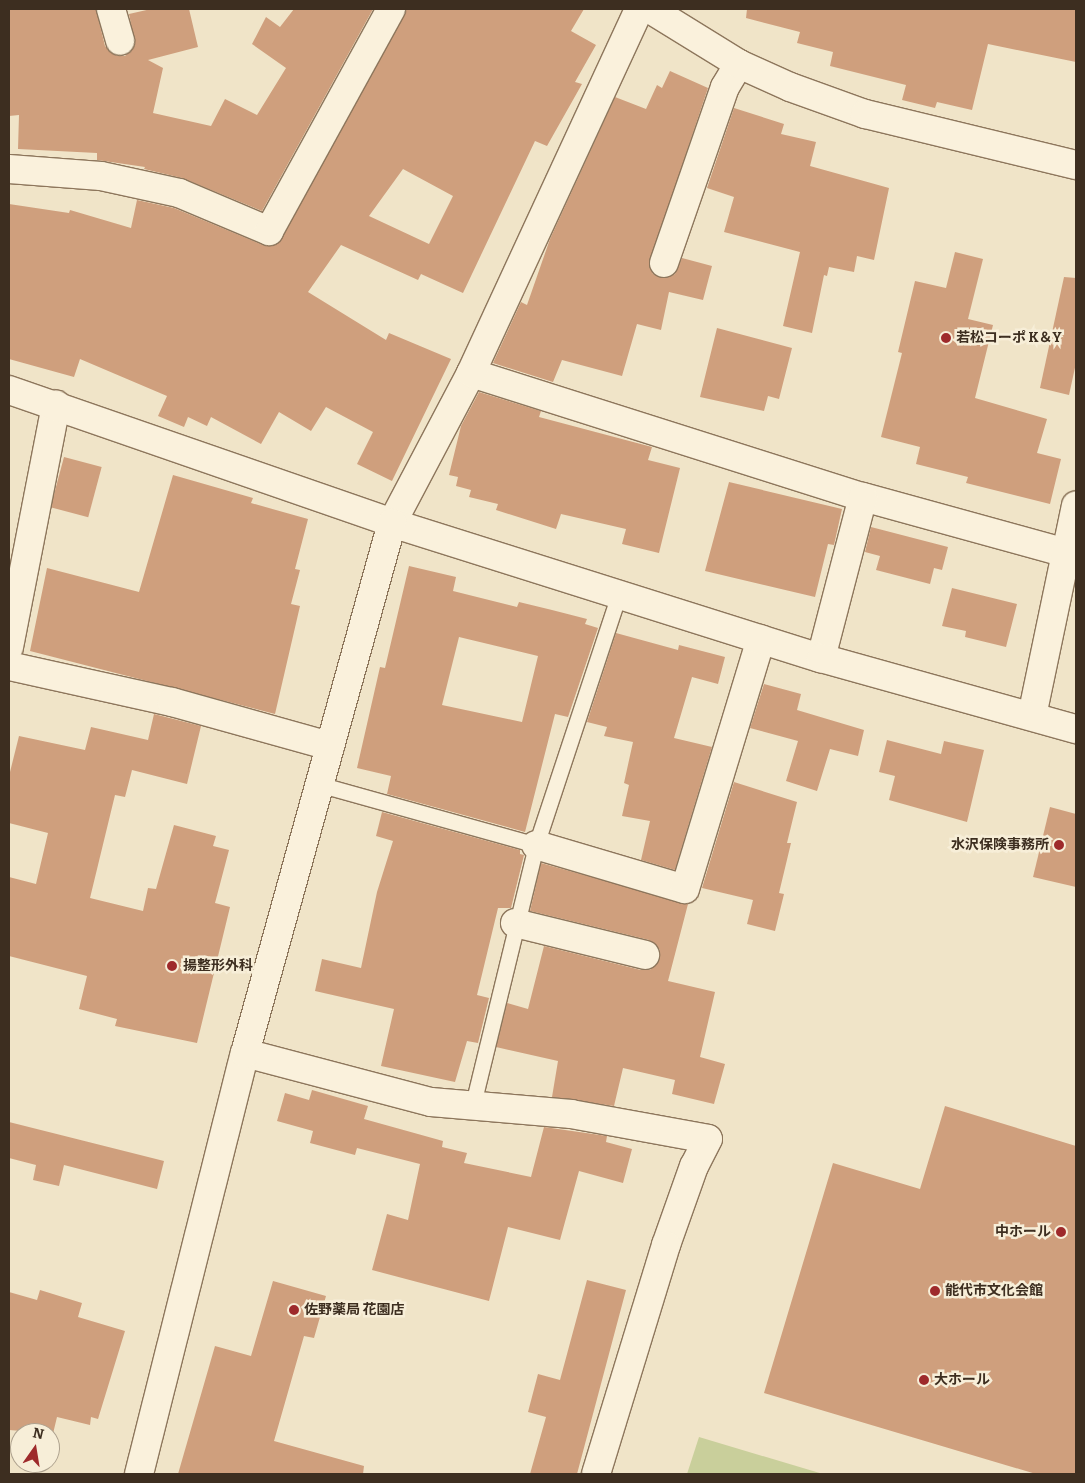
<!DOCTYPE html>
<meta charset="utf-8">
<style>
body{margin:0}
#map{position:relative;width:1085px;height:1483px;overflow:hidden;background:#f0e4c8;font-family:Bitter,"Noto Sans JP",serif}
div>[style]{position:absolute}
.green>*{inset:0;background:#c9cf9b}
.building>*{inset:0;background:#cf9f7d;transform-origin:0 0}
.roads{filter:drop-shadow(1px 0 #8d765c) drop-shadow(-1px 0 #8d765c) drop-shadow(0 1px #8d765c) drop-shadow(0 -1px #8d765c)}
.service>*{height:15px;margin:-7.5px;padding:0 7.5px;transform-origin:7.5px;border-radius:7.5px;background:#faf1dc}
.minor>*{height:28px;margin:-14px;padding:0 14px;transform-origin:14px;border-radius:14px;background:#faf1dc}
.tertiary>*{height:28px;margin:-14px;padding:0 14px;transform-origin:14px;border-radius:14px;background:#faf1dc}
.dots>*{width:14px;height:14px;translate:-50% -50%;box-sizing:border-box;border:2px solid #f7eed8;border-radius:50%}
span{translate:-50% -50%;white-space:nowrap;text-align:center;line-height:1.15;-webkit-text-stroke:5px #f7eed8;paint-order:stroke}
.poi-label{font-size:14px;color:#3d2e20;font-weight:700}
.left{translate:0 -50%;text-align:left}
.right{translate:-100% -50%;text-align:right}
.frame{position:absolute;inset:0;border:10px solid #3d2e20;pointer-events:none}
.north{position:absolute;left:10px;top:1423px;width:50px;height:50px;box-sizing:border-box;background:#f7eed8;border:1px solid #ada18e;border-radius:50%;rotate:13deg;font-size:14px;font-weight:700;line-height:20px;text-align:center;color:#3d2e20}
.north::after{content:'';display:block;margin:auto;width:18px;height:22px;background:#9e2a2b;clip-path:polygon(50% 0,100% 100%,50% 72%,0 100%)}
</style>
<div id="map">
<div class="green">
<i style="clip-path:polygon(699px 1437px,823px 1474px,687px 1474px)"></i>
</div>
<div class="building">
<i style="clip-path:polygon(9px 9px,96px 9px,105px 46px,117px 56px,125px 56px,135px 45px,129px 14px,151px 9px,189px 9px,198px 47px,148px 60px,163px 68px,153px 113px,211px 126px,225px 99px,257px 115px,286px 68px,252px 44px,266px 17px,280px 27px,294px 9px,373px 9px,262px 211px,182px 178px,144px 169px,145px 167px,97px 160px,97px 153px,18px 149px,19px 115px,9px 116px)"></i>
<i style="clip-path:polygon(evenodd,407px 9px,584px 9px,571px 31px,596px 45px,575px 82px,582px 84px,547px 146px,535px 141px,463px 293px,421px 274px,418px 280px,341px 245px,308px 292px,386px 340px,389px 333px,451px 359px,392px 481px,357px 464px,373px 432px,326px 407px,311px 431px,279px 412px,261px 444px,211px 417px,207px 426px,188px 417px,184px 427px,158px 416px,167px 396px,80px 359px,74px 377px,9px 359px,9px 204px,69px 213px,70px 210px,131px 228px,137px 200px,174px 208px,263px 245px,277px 244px,407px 9px,403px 169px,453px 196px,429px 244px,369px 216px,403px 169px)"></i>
<i style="clip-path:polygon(747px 9px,1076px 9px,1076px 62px,988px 44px,972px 110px,937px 102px,935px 108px,902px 100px,906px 85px,830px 66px,833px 52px,797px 43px,800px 32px,746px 18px)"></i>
<i style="clip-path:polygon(670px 71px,708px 88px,649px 265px,653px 274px,666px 278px,675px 274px,682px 258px,712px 266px,703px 300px,669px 292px,661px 330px,637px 324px,622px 376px,562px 360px,553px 382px,493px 363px,521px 302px,527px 305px,550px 239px,615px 97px,646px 109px,657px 85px,662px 88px)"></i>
<i style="clip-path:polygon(734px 108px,784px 124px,781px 134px,816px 142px,810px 166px,889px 188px,874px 260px,857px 256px,854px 272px,829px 267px,827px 276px,824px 275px,812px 333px,783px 326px,800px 252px,724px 232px,734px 197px,707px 188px)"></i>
<i style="clip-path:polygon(955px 252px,983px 259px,968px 319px,993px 325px,975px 398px,1047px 419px,1037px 453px,1061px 459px,1050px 504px,966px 483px,968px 477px,916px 464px,920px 447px,881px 437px,902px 353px,898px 352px,915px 281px,946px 288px)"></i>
<i style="clip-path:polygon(1064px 277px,1076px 278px,1076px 363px,1069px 395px,1040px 388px)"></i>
<i style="clip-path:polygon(717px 328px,792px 348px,779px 399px,768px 396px,764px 411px,700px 397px)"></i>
<i style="clip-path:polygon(479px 392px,541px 411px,539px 417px,652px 447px,648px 460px,680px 468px,659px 553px,622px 544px,626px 529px,561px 514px,556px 529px,496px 510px,498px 504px,469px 497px,471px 490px,456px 486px,458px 477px,449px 475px,461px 426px)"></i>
<i style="left:64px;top:457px;width:39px;height:52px;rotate:15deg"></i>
<i style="clip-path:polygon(173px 475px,253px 498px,251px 503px,308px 519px,295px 569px,300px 570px,291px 604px,300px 606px,275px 714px,30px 651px,47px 568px,139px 592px)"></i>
<i style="clip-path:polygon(729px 482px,842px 509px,834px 545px,828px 544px,815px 597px,705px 571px)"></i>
<i style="clip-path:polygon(871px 527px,948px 547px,942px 570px,934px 568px,930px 584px,876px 570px,880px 556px,865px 552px)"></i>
<i style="clip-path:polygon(evenodd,409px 566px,456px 577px,453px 591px,517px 607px,519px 602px,552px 610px,587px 619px,585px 624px,598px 628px,568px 717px,555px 714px,525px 832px,387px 794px,391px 776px,357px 768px,380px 667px,385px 668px,409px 566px,459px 637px,538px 656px,522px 722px,442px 705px,459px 637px)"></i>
<i style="clip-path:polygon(952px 588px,1017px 604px,1006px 647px,965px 637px,966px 631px,942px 626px)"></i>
<i style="clip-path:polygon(616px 633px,678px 650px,679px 645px,725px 657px,718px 684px,692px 677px,674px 738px,712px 747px,675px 870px,641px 860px,650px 821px,622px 816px,629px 785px,624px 783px,633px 742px,604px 736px,607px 727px,587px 722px)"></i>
<i style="clip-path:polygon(764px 684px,801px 694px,797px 710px,864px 730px,858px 756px,830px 749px,817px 791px,786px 781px,798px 741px,750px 728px)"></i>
<i style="clip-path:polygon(154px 714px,201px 726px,187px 784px,132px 770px,125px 797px,115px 795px,90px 898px,143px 911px,148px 888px,156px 889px,174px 825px,216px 836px,213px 846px,229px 850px,215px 903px,230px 907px,197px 1043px,115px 1026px,117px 1019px,79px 1009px,87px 976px,9px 956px,9px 877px,36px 884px,48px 833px,9px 823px,9px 776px,19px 736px,85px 750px,91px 727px,148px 740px)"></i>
<i style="clip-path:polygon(887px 740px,941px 754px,944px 741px,984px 750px,967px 822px,889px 800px,895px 776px,879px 772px)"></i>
<i style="clip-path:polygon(734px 782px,797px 802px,787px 843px,791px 843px,779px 893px,784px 894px,775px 931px,747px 924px,753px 900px,702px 888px)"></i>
<i style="clip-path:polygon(1050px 807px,1076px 814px,1076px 887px,1033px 877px)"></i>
<i style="clip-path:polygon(382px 812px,520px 850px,520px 854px,524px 855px,511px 908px,498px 908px,477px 995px,489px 998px,478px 1043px,467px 1041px,455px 1082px,381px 1066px,394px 1009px,315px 991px,322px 959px,361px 968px,377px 892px,393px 841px,376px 836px)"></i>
<i style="clip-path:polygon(541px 863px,688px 904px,668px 981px,715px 992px,700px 1057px,725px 1064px,714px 1104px,672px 1094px,675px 1080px,623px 1068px,614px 1106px,552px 1097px,558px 1061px,496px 1047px,507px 1003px,528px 1009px,544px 946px,641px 970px,650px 970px,660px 959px,660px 950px,649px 940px,530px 911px)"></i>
<i style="clip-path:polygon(312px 1090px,368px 1106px,364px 1119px,443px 1141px,442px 1147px,467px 1153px,464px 1163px,531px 1177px,544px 1127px,607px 1136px,606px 1142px,632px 1149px,623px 1183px,579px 1171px,560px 1240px,508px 1227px,489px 1301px,372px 1270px,387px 1214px,408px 1220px,420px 1164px,357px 1148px,355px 1155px,310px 1143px,313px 1131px,277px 1121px,285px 1093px,309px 1100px)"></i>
<i style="clip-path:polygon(945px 1106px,1076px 1146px,1076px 1474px,1036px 1474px,764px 1393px,833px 1163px,920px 1189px)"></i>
<i style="clip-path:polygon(9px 1122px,164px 1161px,157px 1189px,64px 1165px,59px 1186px,33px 1180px,36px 1165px,9px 1158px)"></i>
<i style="clip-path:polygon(587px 1280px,626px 1290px,577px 1474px,530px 1474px,546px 1417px,528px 1412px,538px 1374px,560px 1380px)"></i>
<i style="clip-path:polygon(273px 1281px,326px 1296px,314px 1338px,304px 1336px,274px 1441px,364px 1466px,363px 1474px,178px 1474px,215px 1346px,251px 1356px)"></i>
<i style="clip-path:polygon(40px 1290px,82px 1303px,78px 1317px,125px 1331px,98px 1419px,91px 1417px,90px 1425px,57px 1417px,51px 1442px,50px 1433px,9px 1430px,9px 1292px,37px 1300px)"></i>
</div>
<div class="roads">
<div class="service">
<i style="left:318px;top:784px;width:226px;rotate:15.6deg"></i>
<i style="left:473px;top:1104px;width:267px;rotate:-76.3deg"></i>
<i style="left:536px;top:845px;width:264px;rotate:-71.7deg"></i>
</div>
<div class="minor">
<i style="left:111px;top:9px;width:33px;rotate:74deg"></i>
<i style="left:9px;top:169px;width:92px;rotate:4.4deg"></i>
<i style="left:101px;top:176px;width:80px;rotate:12.3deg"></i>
<i style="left:179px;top:193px;width:98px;rotate:22.9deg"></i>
<i style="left:269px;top:231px;width:253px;rotate:-61.2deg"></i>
<i style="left:664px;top:263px;width:186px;rotate:-70.9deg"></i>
<i style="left:725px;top:87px;width:27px;rotate:-59deg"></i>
<i style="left:471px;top:373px;width:411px;rotate:17.6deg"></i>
<i style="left:863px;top:497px;width:211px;rotate:15.4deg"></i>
<i style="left:392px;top:523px;width:170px;rotate:-62.2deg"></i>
<i style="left:471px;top:373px;width:401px;rotate:-65.2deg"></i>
<i style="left:9px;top:647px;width:247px;rotate:-79deg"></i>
<i style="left:821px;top:658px;width:166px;rotate:-75.4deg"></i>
<i style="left:9px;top:666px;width:167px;rotate:12.5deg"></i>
<i style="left:172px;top:702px;width:164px;rotate:15.6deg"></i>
<i style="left:1032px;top:716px;width:215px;rotate:-78.2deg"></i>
<i style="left:536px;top:845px;width:155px;rotate:16.5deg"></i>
<i style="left:685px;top:889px;width:261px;rotate:-73.1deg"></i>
<i style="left:515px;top:923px;width:134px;rotate:13.8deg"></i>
<i style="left:245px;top:1053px;width:192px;rotate:14.8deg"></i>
<i style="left:431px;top:1102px;width:141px;rotate:4.9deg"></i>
<i style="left:571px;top:1114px;width:139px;rotate:10.3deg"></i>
<i style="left:708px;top:1139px;width:30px;rotate:117deg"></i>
<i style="left:694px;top:1166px;width:84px;rotate:109.5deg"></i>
<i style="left:666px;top:1245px;width:239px;rotate:107deg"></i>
</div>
<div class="tertiary">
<i style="left:650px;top:9px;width:105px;rotate:31.7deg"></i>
<i style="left:739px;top:64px;width:56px;rotate:24.3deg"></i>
<i style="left:790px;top:87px;width:80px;rotate:19.8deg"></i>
<i style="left:865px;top:114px;width:217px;rotate:13.6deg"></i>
<i style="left:9px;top:390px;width:405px;rotate:19.1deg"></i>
<i style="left:392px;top:523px;width:450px;rotate:17.5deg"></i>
<i style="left:821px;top:658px;width:265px;rotate:15.6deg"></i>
<i style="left:139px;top:1474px;width:434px;rotate:-75.9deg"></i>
<i style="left:245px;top:1053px;width:550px;rotate:-74.5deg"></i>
</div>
</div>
<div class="dots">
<i style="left:946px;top:338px;background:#9e2a2b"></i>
<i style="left:1059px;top:845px;background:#9e2a2b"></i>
<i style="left:172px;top:966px;background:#9e2a2b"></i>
<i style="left:1061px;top:1232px;background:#9e2a2b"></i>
<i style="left:935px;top:1291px;background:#9e2a2b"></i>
<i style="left:294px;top:1310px;background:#9e2a2b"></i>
<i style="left:924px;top:1380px;background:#9e2a2b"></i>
</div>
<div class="poi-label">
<span class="left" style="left:956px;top:338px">若松コーポ K＆Y</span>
<span class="right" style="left:1049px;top:845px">水沢保険事務所</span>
<span class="left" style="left:183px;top:966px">揚整形外科</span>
<span class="right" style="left:1051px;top:1232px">中ホール</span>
<span class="left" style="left:945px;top:1291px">能代市文化会館</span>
<span class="left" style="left:304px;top:1310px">佐野薬局 花園店</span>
<span class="left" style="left:934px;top:1380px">大ホール</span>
</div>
<div class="frame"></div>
<div class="north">N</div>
</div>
